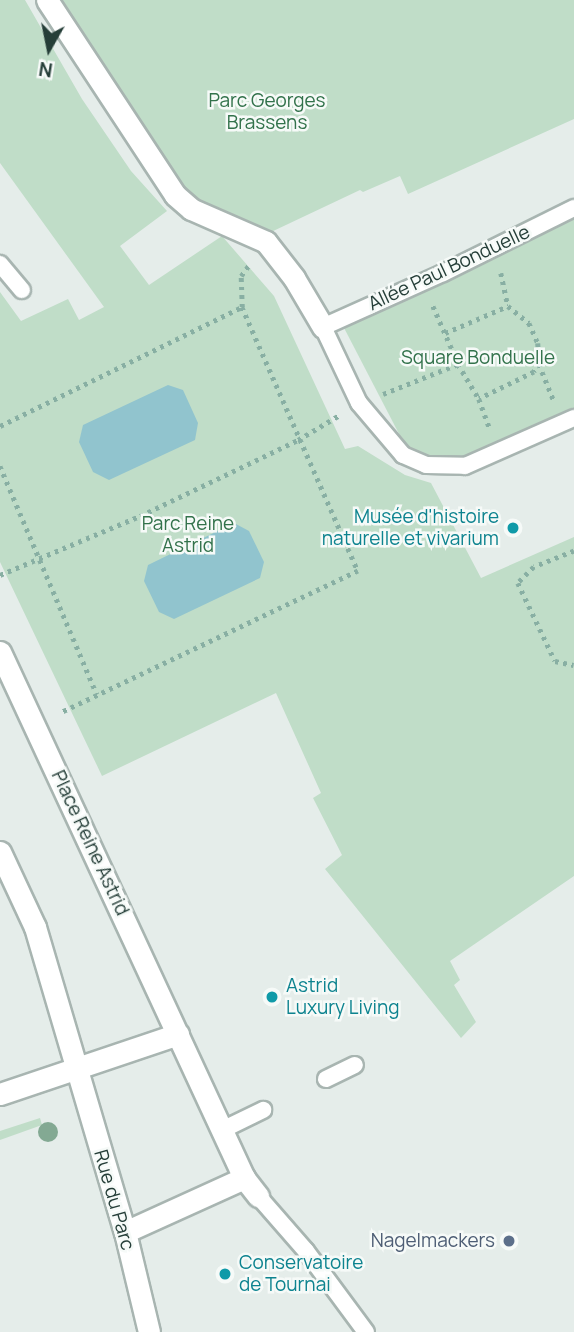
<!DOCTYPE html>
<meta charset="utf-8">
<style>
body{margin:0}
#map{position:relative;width:574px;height:1332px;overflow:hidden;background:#e5edea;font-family:Manrope,sans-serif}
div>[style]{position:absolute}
.green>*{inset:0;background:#c0ddc8}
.water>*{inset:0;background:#91c4ce}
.path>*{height:4.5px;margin-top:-2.25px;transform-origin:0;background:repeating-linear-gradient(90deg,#88afa3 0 3.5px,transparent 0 8.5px)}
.roads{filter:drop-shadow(2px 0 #a8b5b1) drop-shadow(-2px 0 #a8b5b1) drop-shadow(0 2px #a8b5b1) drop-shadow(0 -2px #a8b5b1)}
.lane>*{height:16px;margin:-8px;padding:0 8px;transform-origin:8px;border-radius:8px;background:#fff}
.street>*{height:21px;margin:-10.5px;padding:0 10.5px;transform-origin:10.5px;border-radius:10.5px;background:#fff}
.trees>*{width:20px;height:20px;margin:-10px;border-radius:50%;background:#83a993}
.dots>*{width:19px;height:19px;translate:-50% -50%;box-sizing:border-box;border:4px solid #f6faf8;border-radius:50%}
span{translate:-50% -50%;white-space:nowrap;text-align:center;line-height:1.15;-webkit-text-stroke:5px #f6faf8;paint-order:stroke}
.park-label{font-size:19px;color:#32724b}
.street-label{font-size:19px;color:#253e38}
.culture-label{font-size:19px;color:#0d838f}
.right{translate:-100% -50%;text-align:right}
.left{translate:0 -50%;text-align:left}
.service-label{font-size:19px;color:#4e5e75}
.north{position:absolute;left:14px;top:14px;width:70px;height:70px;-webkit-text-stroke:5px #f6faf8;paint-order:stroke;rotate:189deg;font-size:19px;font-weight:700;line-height:28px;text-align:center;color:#253e38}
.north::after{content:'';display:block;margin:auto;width:24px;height:32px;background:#253e38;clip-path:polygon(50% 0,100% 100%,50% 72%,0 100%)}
</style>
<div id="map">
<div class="green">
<i style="clip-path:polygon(0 0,25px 0,82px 99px,131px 171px,167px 211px,120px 246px,149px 285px,222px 236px,274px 296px,345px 449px,358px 446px,405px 475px,431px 483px,481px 578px,574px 537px,574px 876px,450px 961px,460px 980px,454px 985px,476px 1022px,461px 1038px,325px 869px,342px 855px,313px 798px,321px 793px,276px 693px,102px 776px,0 562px,0 292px,21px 321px,68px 299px,79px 320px,104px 307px,0 163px)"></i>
<i style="clip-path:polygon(55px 0,574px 0,574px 119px,408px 194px,400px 176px,363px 192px,360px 190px,269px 233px,203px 213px,110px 86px)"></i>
<i style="clip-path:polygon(574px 216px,574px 413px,464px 459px,411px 457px,342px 324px)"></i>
<i style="clip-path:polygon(40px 1118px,42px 1125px,0 1140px,0 1131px)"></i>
</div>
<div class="water">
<i style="clip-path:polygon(168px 385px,183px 390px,198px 423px,195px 440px,109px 480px,93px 472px,79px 442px,83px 425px)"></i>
<i style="clip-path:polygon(234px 523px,249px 531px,264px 562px,260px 578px,174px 619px,159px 612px,144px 581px,148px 565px)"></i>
</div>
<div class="path">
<i style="left:501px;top:273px;width:34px;rotate:78deg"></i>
<i style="left:242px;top:307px;width:31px;rotate:-92deg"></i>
<i style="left:241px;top:276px;width:14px;rotate:-54deg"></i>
<i style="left:445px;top:333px;width:69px;rotate:-23.2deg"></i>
<i style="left:508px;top:306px;width:27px;rotate:39deg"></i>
<i style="left:529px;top:323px;width:22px;rotate:66deg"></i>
<i style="left:538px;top:343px;width:20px;rotate:87deg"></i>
<i style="left:539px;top:363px;width:10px;rotate:119deg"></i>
<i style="left:534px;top:372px;width:61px;rotate:153.9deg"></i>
<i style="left:458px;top:364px;width:41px;rotate:59deg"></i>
<i style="left:479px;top:399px;width:32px;rotate:70deg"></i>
<i style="left:539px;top:364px;width:40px;rotate:68deg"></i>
<i style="left:383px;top:394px;width:81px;rotate:-21.8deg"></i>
<i style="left:458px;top:364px;width:64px;rotate:-113.8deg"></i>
<i style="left:0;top:426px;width:270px;rotate:-26.2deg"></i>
<i style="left:242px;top:307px;width:288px;rotate:66.3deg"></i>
<i style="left:358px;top:571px;width:328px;rotate:154.5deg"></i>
<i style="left:0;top:466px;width:248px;rotate:67deg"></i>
<i style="left:574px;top:551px;width:43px;rotate:158.2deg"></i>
<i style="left:534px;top:567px;width:23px;rotate:135deg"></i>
<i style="left:518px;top:583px;width:86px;rotate:64.6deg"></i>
<i style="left:555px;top:661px;width:19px;rotate:12deg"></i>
<i style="left:0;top:575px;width:152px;rotate:-22.9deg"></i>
<i style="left:140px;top:516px;width:175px;rotate:-25.7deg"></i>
<i style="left:298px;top:440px;width:47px;rotate:-31deg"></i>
</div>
<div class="roads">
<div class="lane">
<i style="left:574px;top:208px;width:146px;rotate:153.6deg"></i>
<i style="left:443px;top:273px;width:132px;rotate:155.8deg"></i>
<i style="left:323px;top:327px;width:84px;rotate:64.7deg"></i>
<i style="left:359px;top:403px;width:68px;rotate:49.8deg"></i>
<i style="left:403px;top:455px;width:25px;rotate:23deg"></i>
<i style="left:426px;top:465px;width:39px;rotate:1deg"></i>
<i style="left:465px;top:466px;width:119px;rotate:-23.8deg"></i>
<i style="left:0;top:264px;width:34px;rotate:50deg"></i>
<i style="left:326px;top:1079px;width:32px;rotate:-26deg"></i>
<i style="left:222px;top:1130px;width:46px;rotate:-26deg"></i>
<i style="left:258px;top:1196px;width:73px;rotate:48.9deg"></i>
<i style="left:306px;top:1251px;width:101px;rotate:53.5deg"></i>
</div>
<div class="street">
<i style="left:47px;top:0;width:233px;rotate:56.7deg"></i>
<i style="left:175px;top:195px;width:21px;rotate:41deg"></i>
<i style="left:191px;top:209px;width:82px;rotate:23.7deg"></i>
<i style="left:266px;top:242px;width:46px;rotate:52.1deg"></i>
<i style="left:294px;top:278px;width:57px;rotate:59.4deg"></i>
<i style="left:0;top:652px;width:580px;rotate:65.11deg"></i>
<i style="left:244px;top:1178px;width:23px;rotate:52deg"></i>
<i style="left:0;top:852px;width:83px;rotate:65deg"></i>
<i style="left:35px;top:927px;width:318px;rotate:73.6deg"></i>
<i style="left:125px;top:1232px;width:103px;rotate:76.5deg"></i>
<i style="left:0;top:1094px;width:188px;rotate:-18.6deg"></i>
<i style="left:125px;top:1232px;width:131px;rotate:-24.4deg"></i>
</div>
</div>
<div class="trees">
<i style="left:48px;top:1132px"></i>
</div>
<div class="dots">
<i style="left:513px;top:528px;background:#0f9aa8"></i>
<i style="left:272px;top:997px;background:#0f9aa8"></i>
<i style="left:509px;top:1241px;background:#5c6f8a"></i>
<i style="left:225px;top:1274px;background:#0f9aa8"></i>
</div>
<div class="park-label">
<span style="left:267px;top:112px">Parc Georges<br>Brassens</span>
<span style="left:478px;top:358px">Square Bonduelle</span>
<span style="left:188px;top:535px">Parc Reine<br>Astrid</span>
</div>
<div class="street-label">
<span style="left:449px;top:268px;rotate:-25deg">Allée Paul Bonduelle</span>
<span style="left:90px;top:843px;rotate:65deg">Place Reine Astrid</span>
<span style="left:114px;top:1200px;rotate:74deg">Rue du Parc</span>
</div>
<div class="culture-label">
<span class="right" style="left:499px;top:528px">Musée d'histoire<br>naturelle et vivarium</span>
<span class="left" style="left:286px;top:997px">Astrid<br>Luxury Living</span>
<span class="left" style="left:239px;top:1274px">Conservatoire<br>de Tournai</span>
</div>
<div class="service-label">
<span class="right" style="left:495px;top:1241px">Nagelmackers</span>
</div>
<div class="north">N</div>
</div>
